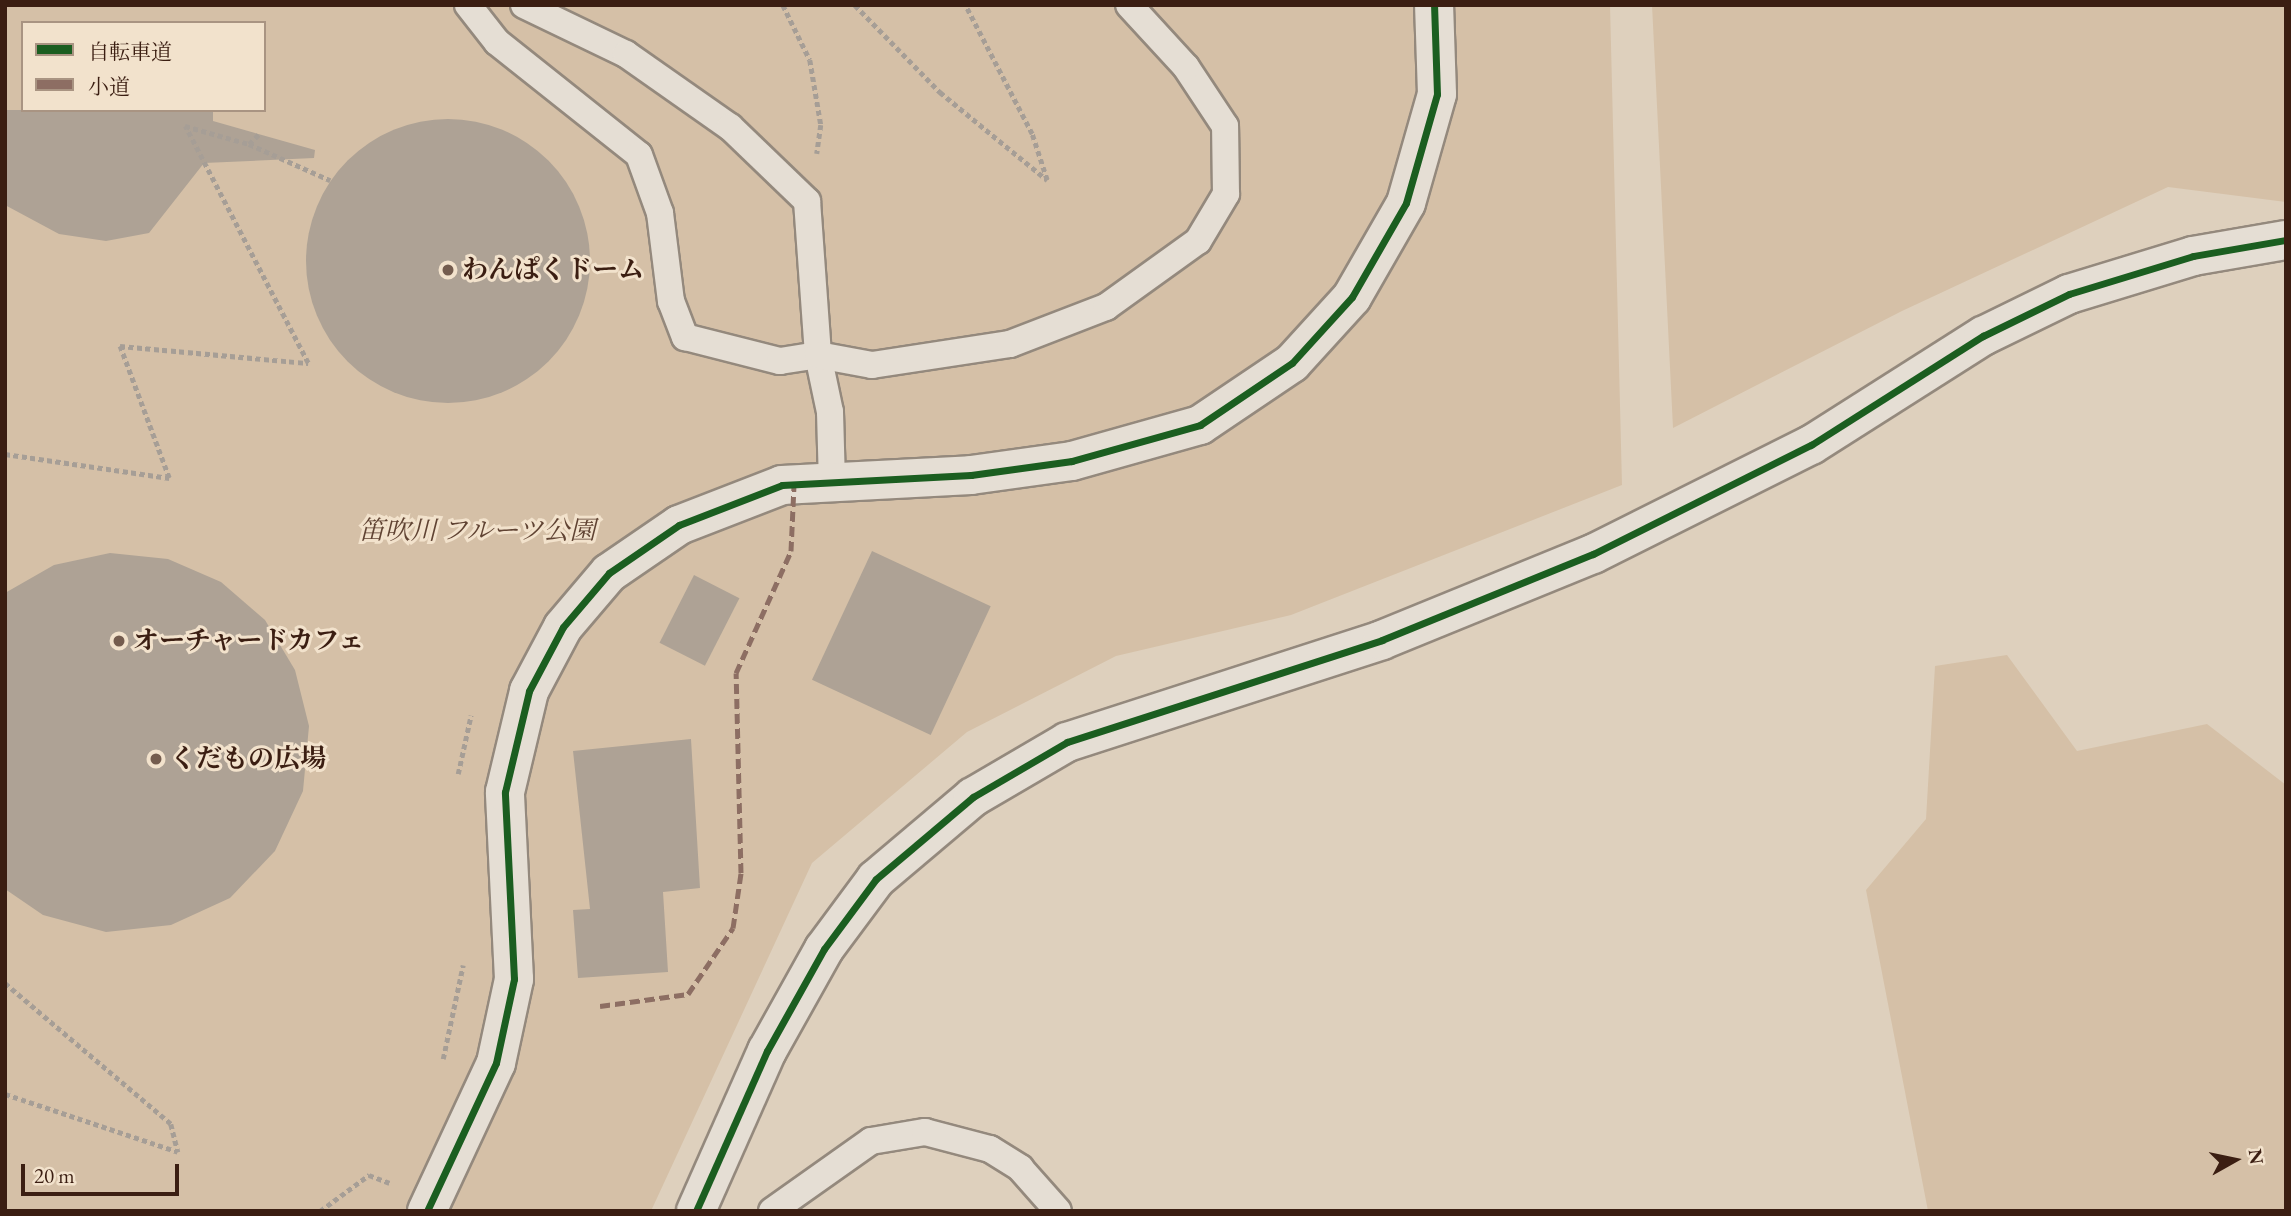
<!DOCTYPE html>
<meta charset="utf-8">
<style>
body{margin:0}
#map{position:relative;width:2291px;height:1216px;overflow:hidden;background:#ded0bd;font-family:"EB Garamond","Noto Serif JP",serif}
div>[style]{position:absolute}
.green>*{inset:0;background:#d5c0a7}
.building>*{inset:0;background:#aea295;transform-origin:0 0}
.round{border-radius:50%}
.path>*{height:4.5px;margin-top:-2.25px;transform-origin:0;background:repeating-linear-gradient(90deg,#a69e96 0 5px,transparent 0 8.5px)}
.roads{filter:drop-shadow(2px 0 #94897d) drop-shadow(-2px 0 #94897d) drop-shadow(0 2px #94897d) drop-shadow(0 -2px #94897d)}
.service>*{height:26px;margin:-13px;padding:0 13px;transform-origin:13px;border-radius:13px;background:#e5ded4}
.minor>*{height:38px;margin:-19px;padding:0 19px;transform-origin:19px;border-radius:19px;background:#e5ded4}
.tertiary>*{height:38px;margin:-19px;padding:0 19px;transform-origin:19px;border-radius:19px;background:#e5ded4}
.quiet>*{height:5px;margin-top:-2.5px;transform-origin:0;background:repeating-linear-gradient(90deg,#8d6e63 0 10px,transparent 0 15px)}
.cycleway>*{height:7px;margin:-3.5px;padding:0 3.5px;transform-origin:3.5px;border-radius:3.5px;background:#1b5e20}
.dots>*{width:19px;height:19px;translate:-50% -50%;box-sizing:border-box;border:4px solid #f2e2cc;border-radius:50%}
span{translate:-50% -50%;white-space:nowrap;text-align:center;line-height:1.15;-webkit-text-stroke:6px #f2e2cc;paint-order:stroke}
.poi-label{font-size:26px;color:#3b1e12;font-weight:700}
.left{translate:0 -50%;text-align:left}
.park-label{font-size:26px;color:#604333;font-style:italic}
.frame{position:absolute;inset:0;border:7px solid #3b1e12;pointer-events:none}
.legend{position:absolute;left:21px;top:21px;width:245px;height:91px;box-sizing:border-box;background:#f2e2cc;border:2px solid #a99482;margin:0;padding:9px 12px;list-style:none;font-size:21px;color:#3b1e12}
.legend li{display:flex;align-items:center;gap:14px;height:35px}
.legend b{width:35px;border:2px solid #a99482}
.north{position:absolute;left:2200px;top:1125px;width:70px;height:70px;-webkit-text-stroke:5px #f2e2cc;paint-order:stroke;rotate:81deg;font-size:19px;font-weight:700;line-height:28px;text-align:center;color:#3b1e12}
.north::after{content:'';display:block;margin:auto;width:24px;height:32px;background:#3b1e12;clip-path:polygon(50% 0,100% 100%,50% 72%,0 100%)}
.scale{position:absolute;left:21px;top:1164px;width:158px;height:32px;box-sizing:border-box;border:4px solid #3b1e12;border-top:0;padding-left:9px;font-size:21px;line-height:24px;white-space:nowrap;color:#3b1e12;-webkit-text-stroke:5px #f2e2cc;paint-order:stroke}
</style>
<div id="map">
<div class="green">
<i style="clip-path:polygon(evenodd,5px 5px,1610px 5px,1622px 485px,1291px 615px,1116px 656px,967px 732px,812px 863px,651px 1211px,5px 1211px,5px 5px,23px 23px,264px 23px,264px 110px,23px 110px,23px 23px)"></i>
<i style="clip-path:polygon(1652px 5px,2286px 5px,2286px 202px,2168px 187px,1902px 311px,1673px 428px)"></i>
<i style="clip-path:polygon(2007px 655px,2077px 751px,2207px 724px,2286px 785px,2286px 1211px,1928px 1211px,1866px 890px,1926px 819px,1935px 666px)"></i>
</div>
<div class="building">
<i style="clip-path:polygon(5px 110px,213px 110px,213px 121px,315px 150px,314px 158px,204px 163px,149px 233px,106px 241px,59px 234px,5px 205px)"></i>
<i class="round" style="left:306px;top:119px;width:284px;height:284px"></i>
<i style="left:872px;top:551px;width:131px;height:142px;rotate:25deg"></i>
<i style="clip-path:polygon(110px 553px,168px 559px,221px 582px,265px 620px,295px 670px,309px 726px,303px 791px,275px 851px,230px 898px,171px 925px,106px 932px,43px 915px,5px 889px,5px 593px,54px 565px)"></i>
<i style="left:694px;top:575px;width:51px;height:76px;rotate:27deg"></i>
<i style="clip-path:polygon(691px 739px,700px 888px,663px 892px,668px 972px,578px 978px,573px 910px,590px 909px,573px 751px)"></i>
</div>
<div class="path">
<i style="left:783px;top:5px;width:61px;rotate:63.9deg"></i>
<i style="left:810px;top:60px;width:66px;rotate:80.4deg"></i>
<i style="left:821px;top:125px;width:29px;rotate:98deg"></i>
<i style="left:855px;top:5px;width:122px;rotate:45.7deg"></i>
<i style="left:940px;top:92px;width:139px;rotate:39.4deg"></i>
<i style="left:1047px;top:180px;width:48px;rotate:-108.1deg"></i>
<i style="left:1032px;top:134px;width:145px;rotate:-117.4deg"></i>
<i style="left:185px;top:126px;width:66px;rotate:15.7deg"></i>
<i style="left:249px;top:144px;width:89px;rotate:24deg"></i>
<i style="left:249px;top:144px;width:14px;rotate:-45deg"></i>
<i style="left:5px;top:454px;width:166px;rotate:8.3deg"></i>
<i style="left:169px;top:478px;width:141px;rotate:-110.4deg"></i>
<i style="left:120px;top:346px;width:189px;rotate:5.2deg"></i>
<i style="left:308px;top:363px;width:267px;rotate:-117.4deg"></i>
<i style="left:458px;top:774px;width:60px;rotate:-77.6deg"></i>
<i style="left:5px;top:983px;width:218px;rotate:40.3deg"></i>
<i style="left:171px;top:1124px;width:29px;rotate:76deg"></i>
<i style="left:443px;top:1059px;width:96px;rotate:-78deg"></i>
<i style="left:5px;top:1094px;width:182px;rotate:18.5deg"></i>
<i style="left:320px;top:1211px;width:61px;rotate:-36.3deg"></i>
<i style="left:369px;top:1175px;width:22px;rotate:21deg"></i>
</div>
<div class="roads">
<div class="service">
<i style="left:468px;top:5px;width:47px;rotate:51.9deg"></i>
<i style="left:497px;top:42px;width:181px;rotate:38.5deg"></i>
<i style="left:639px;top:155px;width:62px;rotate:70.1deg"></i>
<i style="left:660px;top:213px;width:89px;rotate:82.9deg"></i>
<i style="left:671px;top:301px;width:39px;rotate:69deg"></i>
<i style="left:685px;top:337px;width:98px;rotate:14.2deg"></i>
<i style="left:780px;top:361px;width:38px;rotate:-9deg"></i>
<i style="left:818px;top:355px;width:58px;rotate:78.1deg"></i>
<i style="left:830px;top:412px;width:71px;rotate:88.4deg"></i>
<i style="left:524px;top:5px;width:113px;rotate:25.7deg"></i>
<i style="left:626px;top:54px;width:127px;rotate:35.1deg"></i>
<i style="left:730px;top:127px;width:107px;rotate:43.9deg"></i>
<i style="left:807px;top:201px;width:154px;rotate:85.9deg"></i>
<i style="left:818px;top:355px;width:55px;rotate:10.5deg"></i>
<i style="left:872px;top:365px;width:140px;rotate:-8.7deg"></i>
<i style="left:1010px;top:344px;width:103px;rotate:-21.1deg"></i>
<i style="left:1106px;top:307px;width:113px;rotate:-35.7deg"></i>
<i style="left:1198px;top:241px;width:55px;rotate:-59.2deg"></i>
<i style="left:1226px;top:194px;width:68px;rotate:-90.8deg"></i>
<i style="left:1225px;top:126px;width:71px;rotate:-123.5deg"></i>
<i style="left:1186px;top:67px;width:84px;rotate:-132.6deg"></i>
<i style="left:772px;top:1211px;width:121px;rotate:-35.3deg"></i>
<i style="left:871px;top:1141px;width:55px;rotate:-9.5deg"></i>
<i style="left:925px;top:1132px;width:67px;rotate:14.7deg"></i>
<i style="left:990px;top:1149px;width:36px;rotate:32deg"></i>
<i style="left:1020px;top:1168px;width:57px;rotate:48.5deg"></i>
</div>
<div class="minor">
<i style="left:427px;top:1211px;width:163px;rotate:-65deg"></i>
<i style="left:496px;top:1063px;width:86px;rotate:-77.9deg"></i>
<i style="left:514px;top:979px;width:187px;rotate:-92.8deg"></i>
<i style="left:505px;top:792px;width:104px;rotate:-76.6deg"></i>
<i style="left:529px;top:691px;width:72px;rotate:-62deg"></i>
<i style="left:563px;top:627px;width:71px;rotate:-49.6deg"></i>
<i style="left:609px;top:573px;width:85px;rotate:-34.4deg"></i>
<i style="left:679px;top:525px;width:110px;rotate:-21.2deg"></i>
<i style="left:782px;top:485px;width:189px;rotate:-3deg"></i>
<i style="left:971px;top:475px;width:102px;rotate:-7.9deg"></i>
<i style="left:1072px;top:461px;width:133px;rotate:-15.7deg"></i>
<i style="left:1200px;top:425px;width:111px;rotate:-34deg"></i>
<i style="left:1292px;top:363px;width:89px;rotate:-47.7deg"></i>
<i style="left:1352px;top:297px;width:108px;rotate:-60.1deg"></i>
<i style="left:1406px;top:203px;width:113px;rotate:-74.1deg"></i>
<i style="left:1437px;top:94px;width:89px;rotate:-91.9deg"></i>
</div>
<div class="tertiary">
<i style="left:696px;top:1211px;width:175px;rotate:-66.1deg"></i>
<i style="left:767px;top:1051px;width:117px;rotate:-60.8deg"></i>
<i style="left:824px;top:949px;width:87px;rotate:-53.4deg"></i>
<i style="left:876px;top:879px;width:127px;rotate:-40.2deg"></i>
<i style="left:973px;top:797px;width:109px;rotate:-30.3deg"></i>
<i style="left:1067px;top:742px;width:331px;rotate:-17.9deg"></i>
<i style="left:1382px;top:640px;width:228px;rotate:-22.2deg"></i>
<i style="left:1593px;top:554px;width:244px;rotate:-26.6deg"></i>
<i style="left:1811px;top:445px;width:204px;rotate:-32.4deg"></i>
<i style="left:1983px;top:336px;width:96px;rotate:-26deg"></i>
<i style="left:2069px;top:294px;width:130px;rotate:-17deg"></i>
<i style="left:2193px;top:256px;width:94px;rotate:-9.8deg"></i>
</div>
</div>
<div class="quiet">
<i style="left:600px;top:1006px;width:89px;rotate:-7.8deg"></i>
<i style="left:688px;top:994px;width:80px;rotate:-55.7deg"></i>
<i style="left:733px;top:928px;width:56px;rotate:-81.7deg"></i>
<i style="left:741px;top:873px;width:200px;rotate:-91.4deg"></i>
<i style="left:736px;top:673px;width:134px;rotate:-65.7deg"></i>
<i style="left:791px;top:551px;width:66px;rotate:-87.4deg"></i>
</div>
<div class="cycleway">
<i style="left:427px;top:1211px;width:163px;rotate:-65deg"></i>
<i style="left:496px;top:1063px;width:86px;rotate:-77.9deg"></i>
<i style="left:514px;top:979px;width:187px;rotate:-92.8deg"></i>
<i style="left:505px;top:792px;width:104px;rotate:-76.6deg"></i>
<i style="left:529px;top:691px;width:72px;rotate:-62deg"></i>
<i style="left:563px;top:627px;width:71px;rotate:-49.6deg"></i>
<i style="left:609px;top:573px;width:85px;rotate:-34.4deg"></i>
<i style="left:679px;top:525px;width:110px;rotate:-21.2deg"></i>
<i style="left:782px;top:485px;width:189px;rotate:-3deg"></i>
<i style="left:971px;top:475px;width:102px;rotate:-7.9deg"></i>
<i style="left:1072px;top:461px;width:133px;rotate:-15.7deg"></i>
<i style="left:1200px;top:425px;width:111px;rotate:-34deg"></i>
<i style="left:1292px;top:363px;width:89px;rotate:-47.7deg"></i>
<i style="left:1352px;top:297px;width:108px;rotate:-60.1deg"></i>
<i style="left:1406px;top:203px;width:113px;rotate:-74.1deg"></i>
<i style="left:1437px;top:94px;width:89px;rotate:-91.9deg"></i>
<i style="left:696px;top:1211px;width:175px;rotate:-66.1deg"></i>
<i style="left:767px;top:1051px;width:117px;rotate:-60.8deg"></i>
<i style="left:824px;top:949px;width:87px;rotate:-53.4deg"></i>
<i style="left:876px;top:879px;width:127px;rotate:-40.2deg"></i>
<i style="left:973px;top:797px;width:109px;rotate:-30.3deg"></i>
<i style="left:1067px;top:742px;width:331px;rotate:-17.9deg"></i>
<i style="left:1382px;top:640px;width:228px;rotate:-22.2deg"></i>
<i style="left:1593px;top:554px;width:244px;rotate:-26.6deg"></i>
<i style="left:1811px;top:445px;width:204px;rotate:-32.4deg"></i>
<i style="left:1983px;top:336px;width:96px;rotate:-26deg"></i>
<i style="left:2069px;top:294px;width:130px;rotate:-17deg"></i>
<i style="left:2193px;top:256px;width:94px;rotate:-9.8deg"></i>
</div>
<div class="dots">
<i style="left:448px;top:270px;background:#745c4e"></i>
<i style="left:119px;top:641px;background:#745c4e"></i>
<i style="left:156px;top:759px;background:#745c4e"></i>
</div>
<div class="poi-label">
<span class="left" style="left:462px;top:270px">わんぱくドーム</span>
<span class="left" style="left:133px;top:641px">オーチャードカフェ</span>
<span class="left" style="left:170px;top:759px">くだもの広場</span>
</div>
<div class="park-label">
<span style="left:477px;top:531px">笛吹川 フルーツ公園</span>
</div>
<div class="frame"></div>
<ul class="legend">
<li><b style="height:9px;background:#1b5e20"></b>自転車道</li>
<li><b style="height:9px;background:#8d6e63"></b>小道</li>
</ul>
<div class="north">N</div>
<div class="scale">20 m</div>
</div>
